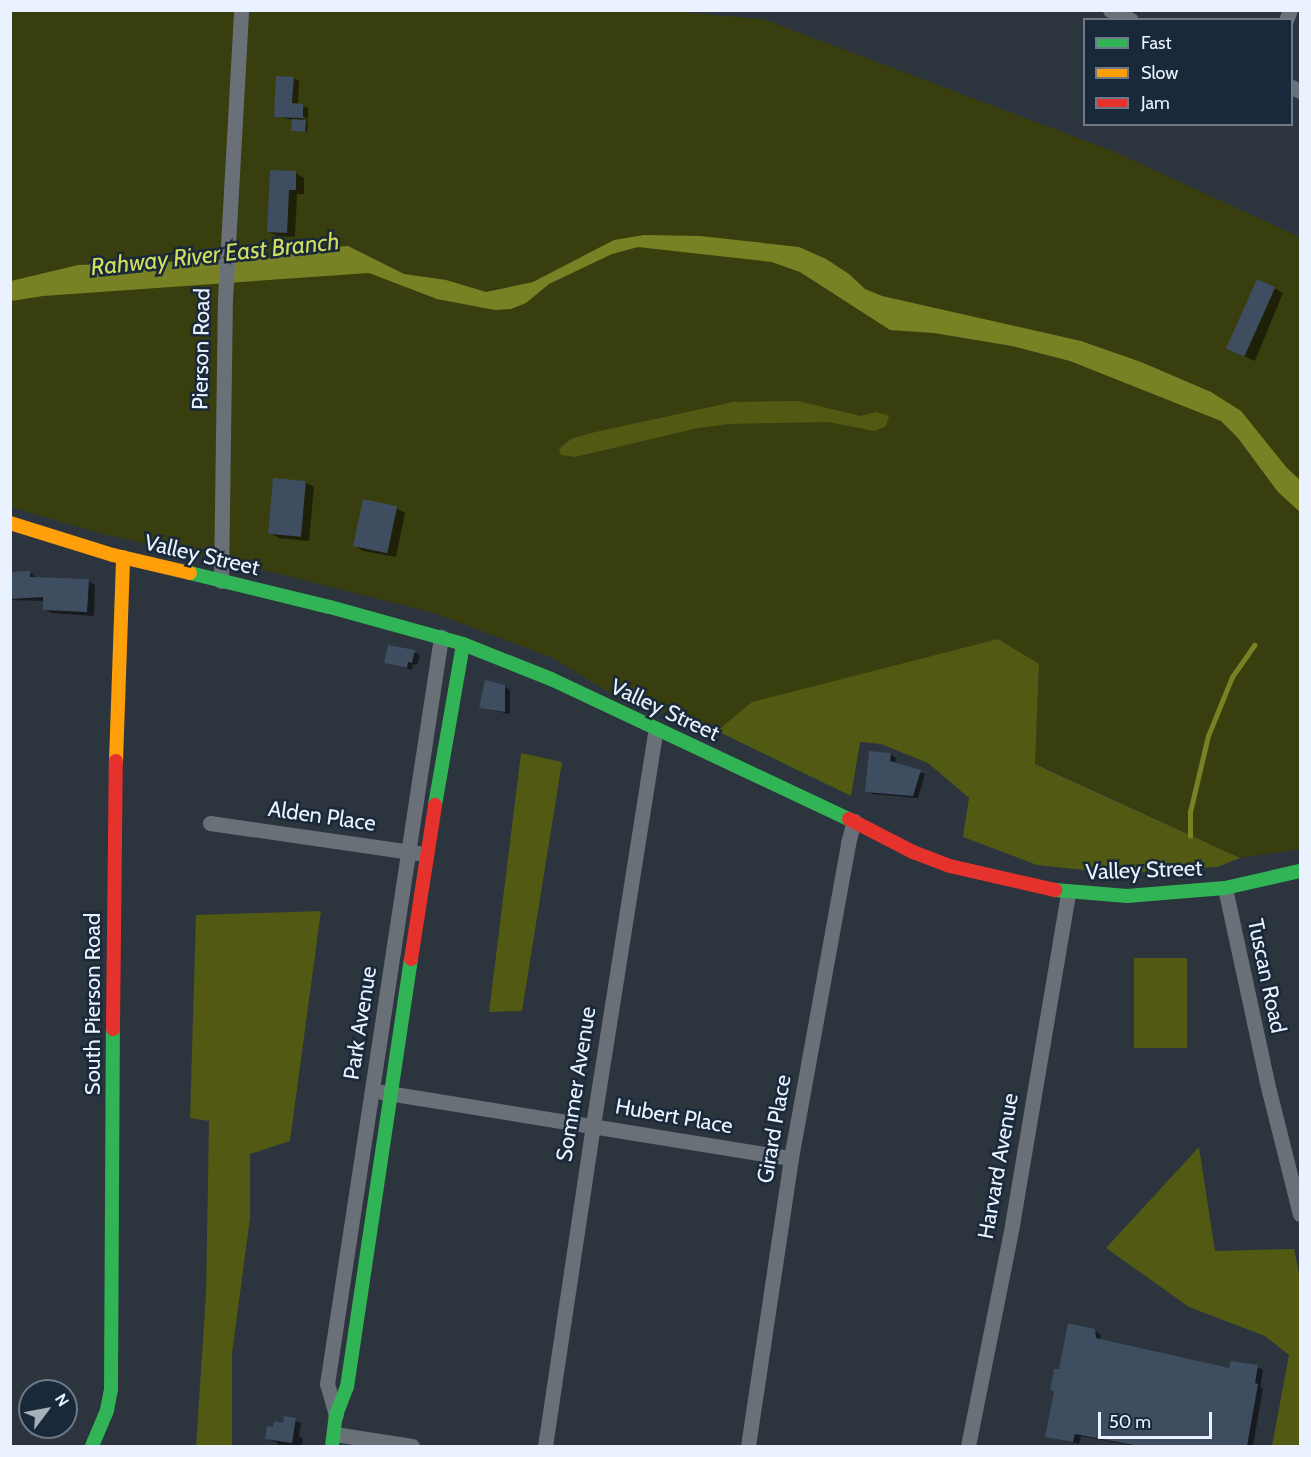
<!DOCTYPE html>
<style>
body{margin:0}
#map{position:relative;width:1311px;height:1457px;overflow:hidden;background:#2c343d;font-family:Cabin,sans-serif}
div>[style]{position:absolute}
.green>*{inset:0;background:#393e0f}
.forest>*{inset:0;background:#515913;transform-origin:0 0}
.water>*{inset:0;background:#788224}
.shadow>*{inset:0;background:#0007}
.stream>*{height:4.5px;margin:-2.25px;padding:0 2.25px;transform-origin:2.25px;border-radius:2.25px;background:#788224}
.building>*{inset:0;background:#3e4d5f;transform-origin:0 0}
.street>*{height:15px;margin:-7.5px;padding:0 7.5px;transform-origin:7.5px;border-radius:7.5px;background:#697078}
.fast>*{height:14px;margin:-7px;padding:0 7px;transform-origin:7px;border-radius:7px;background:#30b455}
.slow>*{height:14px;margin:-7px;padding:0 7px;transform-origin:7px;border-radius:7px;background:#ff9f0a}
.jam>*{height:14px;margin:-7px;padding:0 7px;transform-origin:7px;border-radius:7px;background:#e5322d}
span{translate:-50% -50%;white-space:nowrap;text-align:center;line-height:1.15;-webkit-text-stroke:5px #1a293a;paint-order:stroke}
.street-label{font-size:22px;color:#e9f2fe}
.water-label{font-size:24px;color:#d1df5d;font-style:italic}
.frame{position:absolute;inset:0;border:12px solid #e9f2fe;pointer-events:none}
.legend{position:absolute;left:1083px;top:18px;width:210px;height:108px;box-sizing:border-box;background:#1a293a;border:2px solid #6d7988;margin:0;padding:8px 10px;list-style:none;font-size:18px;color:#e9f2fe}
.legend li{display:flex;align-items:center;gap:12px;height:30px}
.legend b{width:30px;border:2px solid #6d7988}
.north{position:absolute;left:18px;top:1379px;width:60px;height:60px;box-sizing:border-box;background:#1a293a;border:2px solid #6d7988;border-radius:50%;rotate:58deg;font-size:16px;font-weight:700;line-height:24px;text-align:center;color:#e9f2fe}
.north::after{content:'';display:block;margin:auto;width:21px;height:27px;background:#a7b0ba;clip-path:polygon(50% 0,100% 100%,50% 72%,0 100%)}
.scale{position:absolute;left:1098px;top:1412px;width:114px;height:27px;box-sizing:border-box;border:3px solid #e9f2fe;border-top:0;padding-left:8px;font-size:18px;line-height:21px;white-space:nowrap;color:#e9f2fe;-webkit-text-stroke:4px #1a293a;paint-order:stroke}
</style>
<div id="map">
<div class="green">
<i style="clip-path:polygon(687px 10px,687px 13px,763px 19px,1110px 150px,1300px 237px,1300px 849px,1240px 858px,1035px 763px,1039px 664px,752px 702px,717px 731px,620px 699px,553px 658px,434px 613px,256px 568px,102px 534px,11px 507px,11px 11px)"></i>
</div>
<div class="forest">
<i style="clip-path:polygon(798px 401px,861px 416px,876px 412px,889px 416px,886px 426px,875px 431px,828px 422px,729px 424px,698px 428px,575px 457px,561px 455px,559px 449px,571px 439px,591px 433px,733px 402px)"></i>
<i style="clip-path:polygon(998px 639px,1039px 664px,1035px 764px,1240px 858px,1217px 867px,1121px 874px,1037px 865px,963px 837px,969px 798px,928px 763px,881px 744px,860px 742px,851px 796px,717px 731px,752px 702px)"></i>
<i style="clip-path:polygon(521px 753px,562px 762px,522px 1011px,489px 1012px)"></i>
<i style="clip-path:polygon(321px 911px,290px 1141px,250px 1154px,250px 1218px,232px 1354px,232px 1446px,196px 1446px,206px 1294px,209px 1121px,190px 1118px,196px 915px)"></i>
<i style="left:1134px;top:958px;width:53px;height:90px"></i>
<i style="clip-path:polygon(1199px 1147px,1215px 1251px,1294px 1249px,1300px 1278px,1300px 1446px,1272px 1446px,1289px 1355px,1265px 1336px,1189px 1307px,1106px 1248px)"></i>
</div>
<div class="water">
<i style="clip-path:polygon(644px 235px,700px 236px,799px 247px,826px 259px,849px 274px,865px 289px,882px 296px,1081px 341px,1141px 362px,1211px 392px,1241px 411px,1287px 468px,1300px 480px,1300px 512px,1278px 492px,1238px 438px,1221px 421px,1070px 361px,1012px 346px,934px 333px,890px 330px,800px 272px,772px 262px,638px 247px,612px 254px,549px 284px,526px 303px,511px 309px,495px 310px,437px 299px,369px 273px,43px 296px,11px 301px,11px 281px,78px 265px,272px 258px,323px 248px,348px 246px,404px 274px,446px 280px,486px 292px,533px 282px,614px 240px)"></i>
</div>
<div class="shadow">
<i style="clip-path:polygon(293px 78px,299px 81px,298px 105px,308px 108px,308px 119px,297px 113px,296px 116px,308px 121px,307px 132px,295px 131px,293px 120px,276px 116px)"></i>
<i style="clip-path:polygon(296px 173px,304px 178px,304px 194px,297px 194px,295px 237px,277px 236px,268px 231px)"></i>
<i style="clip-path:polygon(1274px 288px,1283px 293px,1255px 361px,1237px 353px)"></i>
<i style="clip-path:polygon(305px 482px,314px 487px,309px 541px,279px 538px,270px 533px)"></i>
<i style="clip-path:polygon(396px 508px,405px 513px,396px 557px,363px 551px,355px 546px)"></i>
<i style="clip-path:polygon(30px 573px,37px 578px,88px 581px,95px 585px,94px 616px,51px 613px,44px 609px,45px 601px,10px 600px,10px 574px)"></i>
<i style="clip-path:polygon(414px 652px,420px 655px,417px 665px,413px 664px,412px 670px,386px 663px)"></i>
<i style="clip-path:polygon(504px 686px,510px 690px,510px 714px,481px 708px)"></i>
<i style="clip-path:polygon(891px 754px,896px 758px,895px 764px,925px 774px,918px 798px,872px 794px,867px 791px)"></i>
<i style="clip-path:polygon(1095px 1331px,1100px 1334px,1101px 1340px,1230px 1370px,1257px 1367px,1263px 1370px,1260px 1387px,1263px 1388px,1253px 1446px,1134px 1446px,1081px 1436px,1079px 1444px,1047px 1436px,1060px 1371px)"></i>
<i style="clip-path:polygon(285px 1418px,301px 1423px,299px 1436px,303px 1439px,302px 1446px,277px 1446px,278px 1443px,267px 1439px,274px 1428px,284px 1424px)"></i>
</div>
<div class="stream">
<i style="left:1190px;top:836px;width:24px;rotate:-90deg"></i>
<i style="left:1190px;top:812px;width:78px;rotate:-76.7deg"></i>
<i style="left:1208px;top:736px;width:64px;rotate:-67.9deg"></i>
<i style="left:1232px;top:677px;width:39px;rotate:-55deg"></i>
</div>
<div class="building">
<i style="clip-path:polygon(276px 76px,294px 77px,292px 103px,303px 104px,303px 118px,274px 117px)"></i>
<i style="left:292px;top:119px;width:14px;height:12px;rotate:4deg"></i>
<i style="clip-path:polygon(270px 170px,296px 171px,296px 190px,289px 190px,287px 233px,267px 232px)"></i>
<i style="left:1257px;top:279px;width:20px;height:76px;rotate:24deg"></i>
<i style="left:273px;top:478px;width:33px;height:56px;rotate:5deg"></i>
<i style="left:363px;top:499px;width:35px;height:48px;rotate:12deg"></i>
<i style="clip-path:polygon(30px 571px,30px 577px,89px 579px,87px 612px,43px 610px,43px 597px,10px 599px,10px 572px)"></i>
<i style="clip-path:polygon(388px 645px,415px 650px,412px 663px,408px 662px,407px 668px,384px 663px)"></i>
<i style="clip-path:polygon(485px 680px,505px 685px,505px 712px,479px 708px)"></i>
<i style="clip-path:polygon(869px 751px,891px 753px,890px 761px,921px 770px,913px 796px,865px 792px)"></i>
<i style="clip-path:polygon(1068px 1323px,1095px 1329px,1096px 1338px,1229px 1368px,1231px 1361px,1258px 1365px,1255px 1383px,1258px 1384px,1247px 1446px,1139px 1446px,1075px 1434px,1073px 1442px,1045px 1437px,1054px 1391px,1050px 1390px,1054px 1369px,1059px 1369px)"></i>
<i style="clip-path:polygon(284px 1416px,296px 1418px,292px 1443px,265px 1439px,267px 1426px,273px 1427px,274px 1421px,283px 1423px)"></i>
</div>
<div class="street">
<i style="left:1110px;top:10px;width:23px;rotate:25deg"></i>
<i style="left:1286px;top:20px;width:11px;rotate:-68deg"></i>
<i style="left:1292px;top:87px;width:9px;rotate:27deg"></i>
<i style="left:221px;top:581px;width:282px;rotate:-89.2deg"></i>
<i style="left:225px;top:299px;width:289px;rotate:-86.8deg"></i>
<i style="left:210px;top:823px;width:210px;rotate:8.2deg"></i>
<i style="left:1225px;top:888px;width:208px;rotate:77.8deg"></i>
<i style="left:1269px;top:1091px;width:127px;rotate:75.9deg"></i>
<i style="left:382px;top:1092px;width:414px;rotate:9.2deg"></i>
<i style="left:336px;top:1415px;width:32px;rotate:-106deg"></i>
<i style="left:327px;top:1384px;width:756px;rotate:-81.32deg"></i>
<i style="left:334px;top:1434px;width:79px;rotate:8.7deg"></i>
<i style="left:545px;top:1446px;width:325px;rotate:-81.5deg"></i>
<i style="left:593px;top:1125px;width:401px;rotate:-81deg"></i>
<i style="left:748px;top:1446px;width:291px;rotate:-81.5deg"></i>
<i style="left:791px;top:1158px;width:320px;rotate:-79.7deg"></i>
<i style="left:848px;top:843px;width:23px;rotate:-75deg"></i>
<i style="left:968px;top:1446px;width:225px;rotate:-78.7deg"></i>
<i style="left:1012px;top:1225px;width:337px;rotate:-80.4deg"></i>
</div>
<div class="fast">
<i style="left:190px;top:573px;width:144px;rotate:13.7deg"></i>
<i style="left:330px;top:607px;width:138px;rotate:15.5deg"></i>
<i style="left:463px;top:644px;width:95px;rotate:21.7deg"></i>
<i style="left:551px;top:679px;width:329px;rotate:25.2deg"></i>
<i style="left:435px;top:805px;width:163px;rotate:-80.1deg"></i>
<i style="left:1055px;top:890px;width:72px;rotate:4.8deg"></i>
<i style="left:1127px;top:896px;width:98px;rotate:-4.7deg"></i>
<i style="left:1225px;top:888px;width:77px;rotate:-12.8deg"></i>
<i style="left:92px;top:1446px;width:39px;rotate:-67deg"></i>
<i style="left:107px;top:1410px;width:21px;rotate:-79deg"></i>
<i style="left:111px;top:1389px;width:360px;rotate:-89.7deg"></i>
<i style="left:332px;top:1446px;width:31px;rotate:-83deg"></i>
<i style="left:336px;top:1415px;width:30px;rotate:-69deg"></i>
<i style="left:347px;top:1387px;width:433px;rotate:-81.5deg"></i>
</div>
<div class="slow">
<i style="left:10px;top:523px;width:108px;rotate:17.3deg"></i>
<i style="left:113px;top:555px;width:79px;rotate:13.2deg"></i>
<i style="left:116px;top:761px;width:204px;rotate:-88deg"></i>
</div>
<div class="jam">
<i style="left:849px;top:819px;width:72px;rotate:27.3deg"></i>
<i style="left:913px;top:852px;width:40px;rotate:21deg"></i>
<i style="left:950px;top:866px;width:108px;rotate:12.9deg"></i>
<i style="left:411px;top:959px;width:156px;rotate:-81.1deg"></i>
<i style="left:113px;top:1029px;width:268px;rotate:-89.4deg"></i>
</div>
<div class="street-label">
<span style="left:201px;top:349px;rotate:-89deg">Pierson Road</span>
<span style="left:202px;top:555px;rotate:13deg">Valley Street</span>
<span style="left:665px;top:710px;rotate:25deg">Valley Street</span>
<span style="left:322px;top:816px;rotate:8deg">Alden Place</span>
<span style="left:1144px;top:870px;rotate:-2deg">Valley Street</span>
<span style="left:1267px;top:976px;rotate:78deg">Tuscan Road</span>
<span style="left:93px;top:1004px;rotate:-90deg">South Pierson Road</span>
<span style="left:360px;top:1023px;rotate:-81deg">Park Avenue</span>
<span style="left:576px;top:1084px;rotate:-81deg">Sommer Avenue</span>
<span style="left:674px;top:1116px;rotate:10deg">Hubert Place</span>
<span style="left:774px;top:1129px;rotate:-80deg">Girard Place</span>
<span style="left:998px;top:1166px;rotate:-80deg">Harvard Avenue</span>
</div>
<div class="water-label">
<span style="left:215px;top:254px;rotate:-6deg">Rahway River East Branch</span>
</div>
<div class="frame"></div>
<ul class="legend">
<li><b style="height:8px;background:#30b455"></b>Fast</li>
<li><b style="height:8px;background:#ff9f0a"></b>Slow</li>
<li><b style="height:8px;background:#e5322d"></b>Jam</li>
</ul>
<div class="north">N</div>
<div class="scale">50 m</div>
</div>
